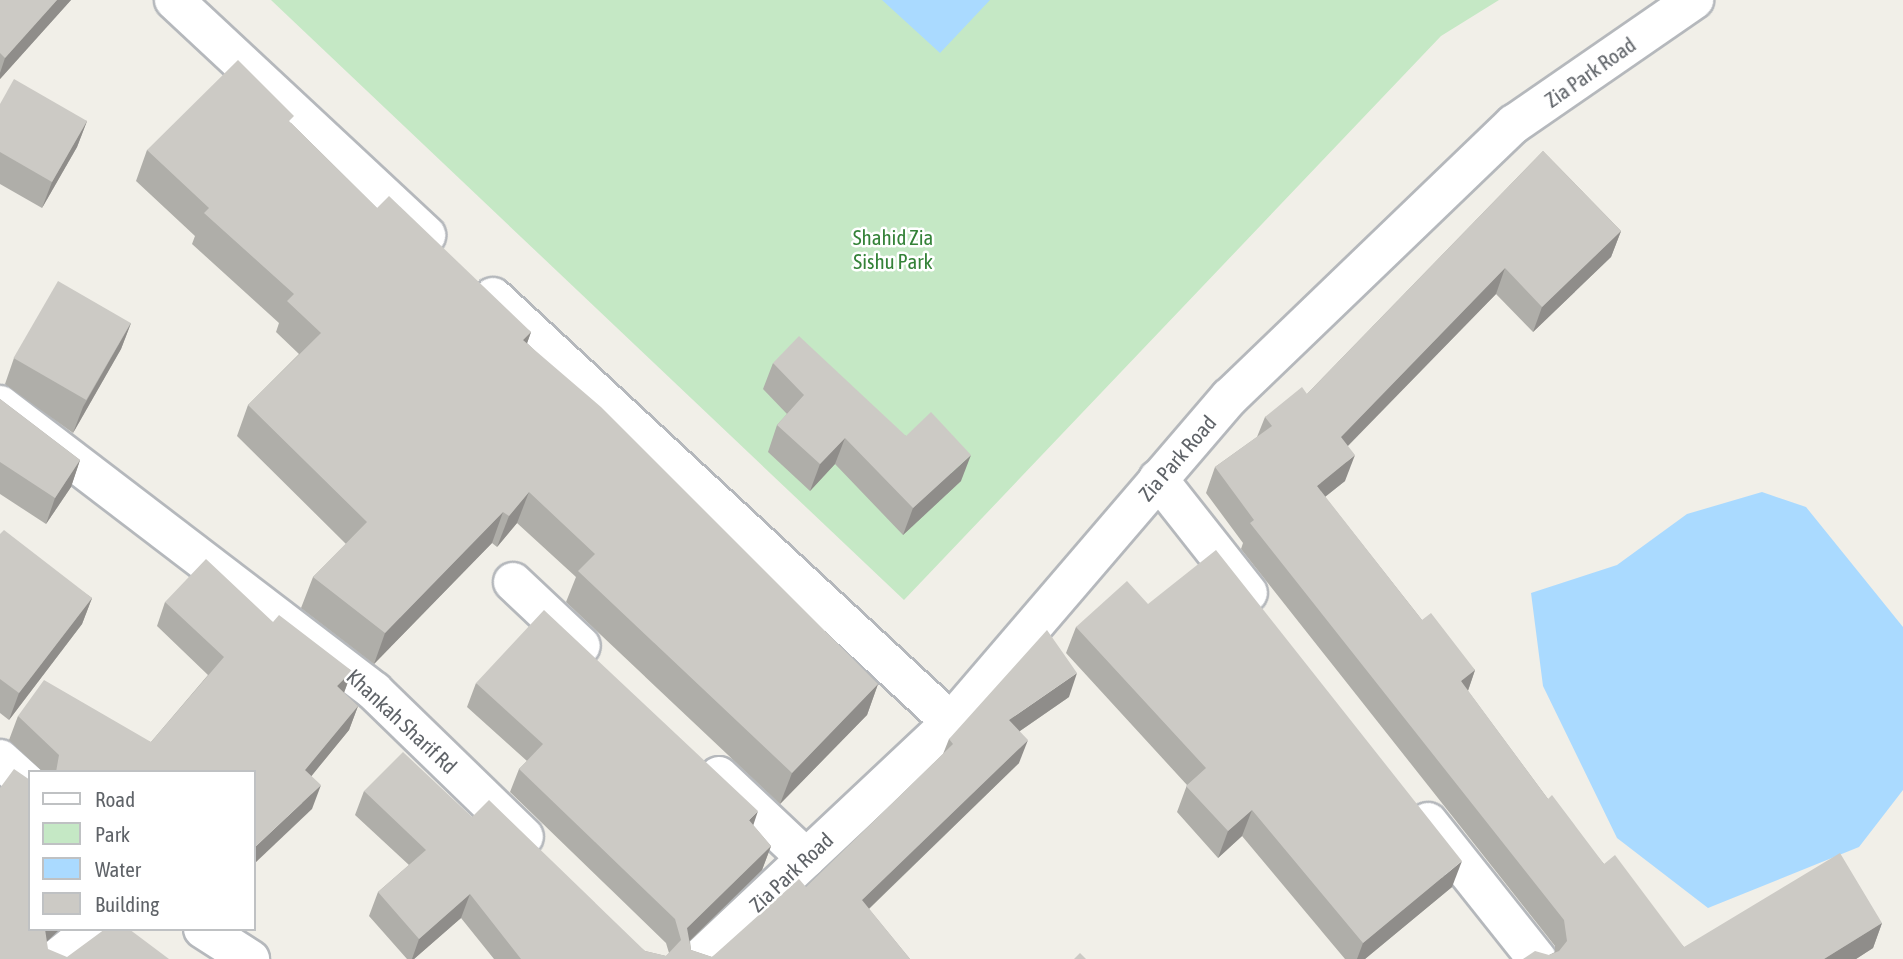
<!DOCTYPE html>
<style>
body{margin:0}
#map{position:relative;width:1903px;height:959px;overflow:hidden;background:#f1efe8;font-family:"Asap Condensed",sans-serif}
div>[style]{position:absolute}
.green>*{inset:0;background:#c5e8c5}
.water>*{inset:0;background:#aadaff}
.roads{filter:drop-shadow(2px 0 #b5b8bc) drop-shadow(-2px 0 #b5b8bc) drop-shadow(0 2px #b5b8bc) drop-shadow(0 -2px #b5b8bc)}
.minor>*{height:38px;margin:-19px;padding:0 19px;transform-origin:19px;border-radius:19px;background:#fff}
.wall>*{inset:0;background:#afaea9}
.shaded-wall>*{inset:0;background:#8f8d8a}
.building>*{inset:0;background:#cccac5;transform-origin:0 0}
span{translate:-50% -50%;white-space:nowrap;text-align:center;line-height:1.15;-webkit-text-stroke:5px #fff;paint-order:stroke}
.street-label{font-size:21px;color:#5f6368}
.park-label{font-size:21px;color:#348238}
.legend{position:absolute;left:28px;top:770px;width:228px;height:161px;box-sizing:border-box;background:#fff;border:2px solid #bfc1c3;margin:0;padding:9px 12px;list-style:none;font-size:21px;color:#5f6368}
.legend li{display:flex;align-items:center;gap:14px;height:35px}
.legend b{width:35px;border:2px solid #bfc1c3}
</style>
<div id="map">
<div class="green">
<i style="clip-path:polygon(271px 0,1499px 0,1441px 36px,904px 600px)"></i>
</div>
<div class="water">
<i style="clip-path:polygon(882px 0,990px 0,940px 53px)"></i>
<i style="clip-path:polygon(1762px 492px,1806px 507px,1903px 627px,1903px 790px,1859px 847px,1708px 908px,1617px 838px,1543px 686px,1531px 593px,1617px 565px,1687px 514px)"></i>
</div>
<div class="roads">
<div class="minor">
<i style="left:174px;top:0;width:345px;rotate:43deg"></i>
<i style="left:493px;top:297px;width:625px;rotate:42.86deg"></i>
<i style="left:0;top:405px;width:471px;rotate:37.4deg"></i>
<i style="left:374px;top:691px;width:209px;rotate:44.2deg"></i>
<i style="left:1158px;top:479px;width:145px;rotate:51.7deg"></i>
<i style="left:513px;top:582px;width:93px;rotate:43.3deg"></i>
<i style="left:0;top:759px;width:40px;rotate:42deg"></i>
<i style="left:719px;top:776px;width:120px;rotate:43.3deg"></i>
<i style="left:1428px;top:822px;width:175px;rotate:51.5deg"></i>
<i style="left:203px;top:929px;width:56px;rotate:32.6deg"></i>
<i style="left:56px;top:959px;width:48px;rotate:-38.3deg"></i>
<i style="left:699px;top:959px;width:346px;rotate:-43.2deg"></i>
<i style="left:951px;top:722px;width:428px;rotate:-49.4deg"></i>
<i style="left:1230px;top:397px;width:394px;rotate:-43.9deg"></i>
<i style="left:1514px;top:124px;width:219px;rotate:-34.6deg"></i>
</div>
</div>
<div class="wall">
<i style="clip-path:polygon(0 0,71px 0,0 79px)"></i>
<i style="clip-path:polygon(0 104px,87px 121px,77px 147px,42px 208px,0 184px)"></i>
<i style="clip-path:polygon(291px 123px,377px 208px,531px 332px,527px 343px,878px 684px,867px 715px,780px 804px,566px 602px,576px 577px,517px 523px,497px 547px,492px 543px,374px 664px,301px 608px,313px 577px,346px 544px,237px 436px,248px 405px,299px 354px,276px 332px,279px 323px,192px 244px,195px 236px,136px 181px,147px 150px)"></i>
<i style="clip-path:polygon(1543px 151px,1621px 231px,1611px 257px,1533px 332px,1496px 294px,1348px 446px,1345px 481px,1325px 497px,1422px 620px,1475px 670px,1468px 691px,1548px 799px,1604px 864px,1684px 947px,1882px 923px,1873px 948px,1856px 959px,1523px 959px,1549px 955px,1555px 952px,1555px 946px,1241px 549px,1243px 543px,1206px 493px,1215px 467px,1257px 437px,1265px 417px,1307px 394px)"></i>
<i style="clip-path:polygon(131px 323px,121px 349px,73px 433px,5px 384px,14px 358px)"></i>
<i style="clip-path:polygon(773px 363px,906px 436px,961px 481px,903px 535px,835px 464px,810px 491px,768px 452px,777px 425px,787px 414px,763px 389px)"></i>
<i style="clip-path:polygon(0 399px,80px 460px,71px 487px,46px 524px,0 494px)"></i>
<i style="clip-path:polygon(0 534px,92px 598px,82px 624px,9px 720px,0 713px)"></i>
<i style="clip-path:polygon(165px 602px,273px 622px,352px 671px,344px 693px,358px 706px,349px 730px,311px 776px,312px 809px,254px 772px,43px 772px,9px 740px,18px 716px,151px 742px,208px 675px,157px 626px)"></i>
<i style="clip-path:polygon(1148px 604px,1452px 887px,1365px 959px,1345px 959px,1242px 836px,1218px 858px,1177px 812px,1187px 785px,1066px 653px,1076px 627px)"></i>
<i style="clip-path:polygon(476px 683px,753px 825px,771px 846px,762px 870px,690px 941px,691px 950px,712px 957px,806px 887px,943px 754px,949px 739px,1069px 697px,1020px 731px,1019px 763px,869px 909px,910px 959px,494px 959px,461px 918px,414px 959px,407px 959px,369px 916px,378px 892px,409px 865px,355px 815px,364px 791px,472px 817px,645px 951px,666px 956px,669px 953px,666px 943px,510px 792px,519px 769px,527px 761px,467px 707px)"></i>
</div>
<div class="shaded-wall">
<i style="clip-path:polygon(57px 0,71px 0,0 79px,0 73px,5px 58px)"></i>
<i style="clip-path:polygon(87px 121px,77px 147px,42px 208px,52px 182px)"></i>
<i style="clip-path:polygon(1621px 231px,1611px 257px,1533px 332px,1542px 307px)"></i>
<i style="clip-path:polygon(1505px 268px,1496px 294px,1331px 463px,1341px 437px)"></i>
<i style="clip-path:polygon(131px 323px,121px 349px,73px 433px,83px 407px)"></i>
<i style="clip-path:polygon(531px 332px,520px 363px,523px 340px)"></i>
<i style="clip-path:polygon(845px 438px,835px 464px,810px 491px,820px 464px)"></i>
<i style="clip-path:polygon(971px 455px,961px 481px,903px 535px,913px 508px)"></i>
<i style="clip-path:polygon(1355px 455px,1345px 481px,1307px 511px,1317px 486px)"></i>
<i style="clip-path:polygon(80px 460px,71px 487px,46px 524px,55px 498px)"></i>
<i style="clip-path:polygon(529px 492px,517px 523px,497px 547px,509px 516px)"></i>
<i style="clip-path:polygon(503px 512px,492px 543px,374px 664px,385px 633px)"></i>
<i style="clip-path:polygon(92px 598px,82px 624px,9px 720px,19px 693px)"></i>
<i style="clip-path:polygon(1475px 670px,1466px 696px,1461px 681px)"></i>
<i style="clip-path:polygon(352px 671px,343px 695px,337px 686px)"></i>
<i style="clip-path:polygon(1077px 673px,1069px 697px,1001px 744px,1009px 720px)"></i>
<i style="clip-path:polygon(878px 684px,867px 715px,780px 804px,792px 773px)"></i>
<i style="clip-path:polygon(358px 706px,349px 730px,296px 795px,305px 770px)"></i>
<i style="clip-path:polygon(1028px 740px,1019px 763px,853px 924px,862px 900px)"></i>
<i style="clip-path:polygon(321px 785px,312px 809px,254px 864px,254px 848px)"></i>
<i style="clip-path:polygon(1252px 810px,1242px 836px,1218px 858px,1228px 831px)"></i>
<i style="clip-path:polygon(758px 811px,750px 835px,749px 820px)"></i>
<i style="clip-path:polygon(771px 846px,762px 870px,678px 952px,687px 928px)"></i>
<i style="clip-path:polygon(1462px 861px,1452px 887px,1365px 959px,1357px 959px,1363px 943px)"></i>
<i style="clip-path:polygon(470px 894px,461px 918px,414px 959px,412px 959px,419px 939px)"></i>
<i style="clip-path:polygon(1882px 923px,1873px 948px,1856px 959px,1824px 959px)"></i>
<i style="clip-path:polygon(44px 929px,60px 929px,36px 952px)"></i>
</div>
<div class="building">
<i style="clip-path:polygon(0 0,57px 0,5px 58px,0 53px)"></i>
<i style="clip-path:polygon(238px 60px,294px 116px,289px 121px,377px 208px,389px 196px,531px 332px,523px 340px,601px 407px,878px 684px,792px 773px,578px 571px,595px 554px,529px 492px,509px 516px,503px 512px,385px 633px,313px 577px,367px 522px,248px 405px,321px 333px,287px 301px,294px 294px,204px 213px,209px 208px,147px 150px)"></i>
<i style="clip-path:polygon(14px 79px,87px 121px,52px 182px,0 152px,0 104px)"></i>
<i style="clip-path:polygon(1543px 151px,1621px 231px,1542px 307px,1505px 268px,1341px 437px,1355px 455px,1317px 486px,1422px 620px,1431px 613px,1475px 670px,1461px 681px,1548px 799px,1552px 795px,1604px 864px,1615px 855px,1684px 947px,1840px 853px,1882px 923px,1824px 959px,1523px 959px,1535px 951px,1549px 955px,1559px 951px,1567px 941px,1564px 920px,1250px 523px,1254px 520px,1215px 467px,1272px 426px,1265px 417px,1302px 387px,1307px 394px)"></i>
<i style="left:58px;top:281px;width:84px;height:89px;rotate:30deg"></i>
<i style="clip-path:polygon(799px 336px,906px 436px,931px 412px,971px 455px,913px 508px,845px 438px,820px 464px,777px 425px,804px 395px,773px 363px)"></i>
<i style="clip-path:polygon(0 399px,80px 460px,55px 498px,0 462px)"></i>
<i style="clip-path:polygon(4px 530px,92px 598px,19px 693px,0 679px,0 534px)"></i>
<i style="clip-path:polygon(1216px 550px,1462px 861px,1363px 943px,1252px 810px,1228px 831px,1186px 786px,1206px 768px,1076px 627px,1127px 581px,1148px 604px)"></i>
<i style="clip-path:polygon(206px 559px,273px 622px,279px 615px,352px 671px,337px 686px,358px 706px,305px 770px,321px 785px,254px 848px,254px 772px,56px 772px,59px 755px,18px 716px,44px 680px,151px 742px,224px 657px,165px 602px)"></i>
<i style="clip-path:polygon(544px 610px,758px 811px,749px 820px,771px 846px,687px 928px,691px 950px,712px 957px,799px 879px,806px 887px,953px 744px,949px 739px,1047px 630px,1077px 673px,1009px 720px,1028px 740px,862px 900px,910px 959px,521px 959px,470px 894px,419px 939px,378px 892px,426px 850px,364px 791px,403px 752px,472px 817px,489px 800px,645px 951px,666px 956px,681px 940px,675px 919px,519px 769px,543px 744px,476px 683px)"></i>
<i style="clip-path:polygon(14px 769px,30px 780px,30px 929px,45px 929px,48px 949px,67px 957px,105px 929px,129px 929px,169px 959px,0 959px,0 788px)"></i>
<i style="clip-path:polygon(1080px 953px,1086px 959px,1074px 959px)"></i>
</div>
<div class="street-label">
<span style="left:1590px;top:72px;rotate:-35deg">Zia Park Road</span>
<span style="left:1177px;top:458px;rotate:-49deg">Zia Park Road</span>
<span style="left:402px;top:721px;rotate:43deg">Khankah Sharif Rd</span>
<span style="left:791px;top:872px;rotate:-43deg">Zia Park Road</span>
</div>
<div class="park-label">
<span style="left:893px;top:249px">Shahid Zia<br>Sishu Park</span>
</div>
<ul class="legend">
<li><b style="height:9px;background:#fff"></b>Road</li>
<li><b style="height:19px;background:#c5e8c5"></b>Park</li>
<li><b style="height:19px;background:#aadaff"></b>Water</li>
<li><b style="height:19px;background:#cccac5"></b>Building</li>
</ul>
</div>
